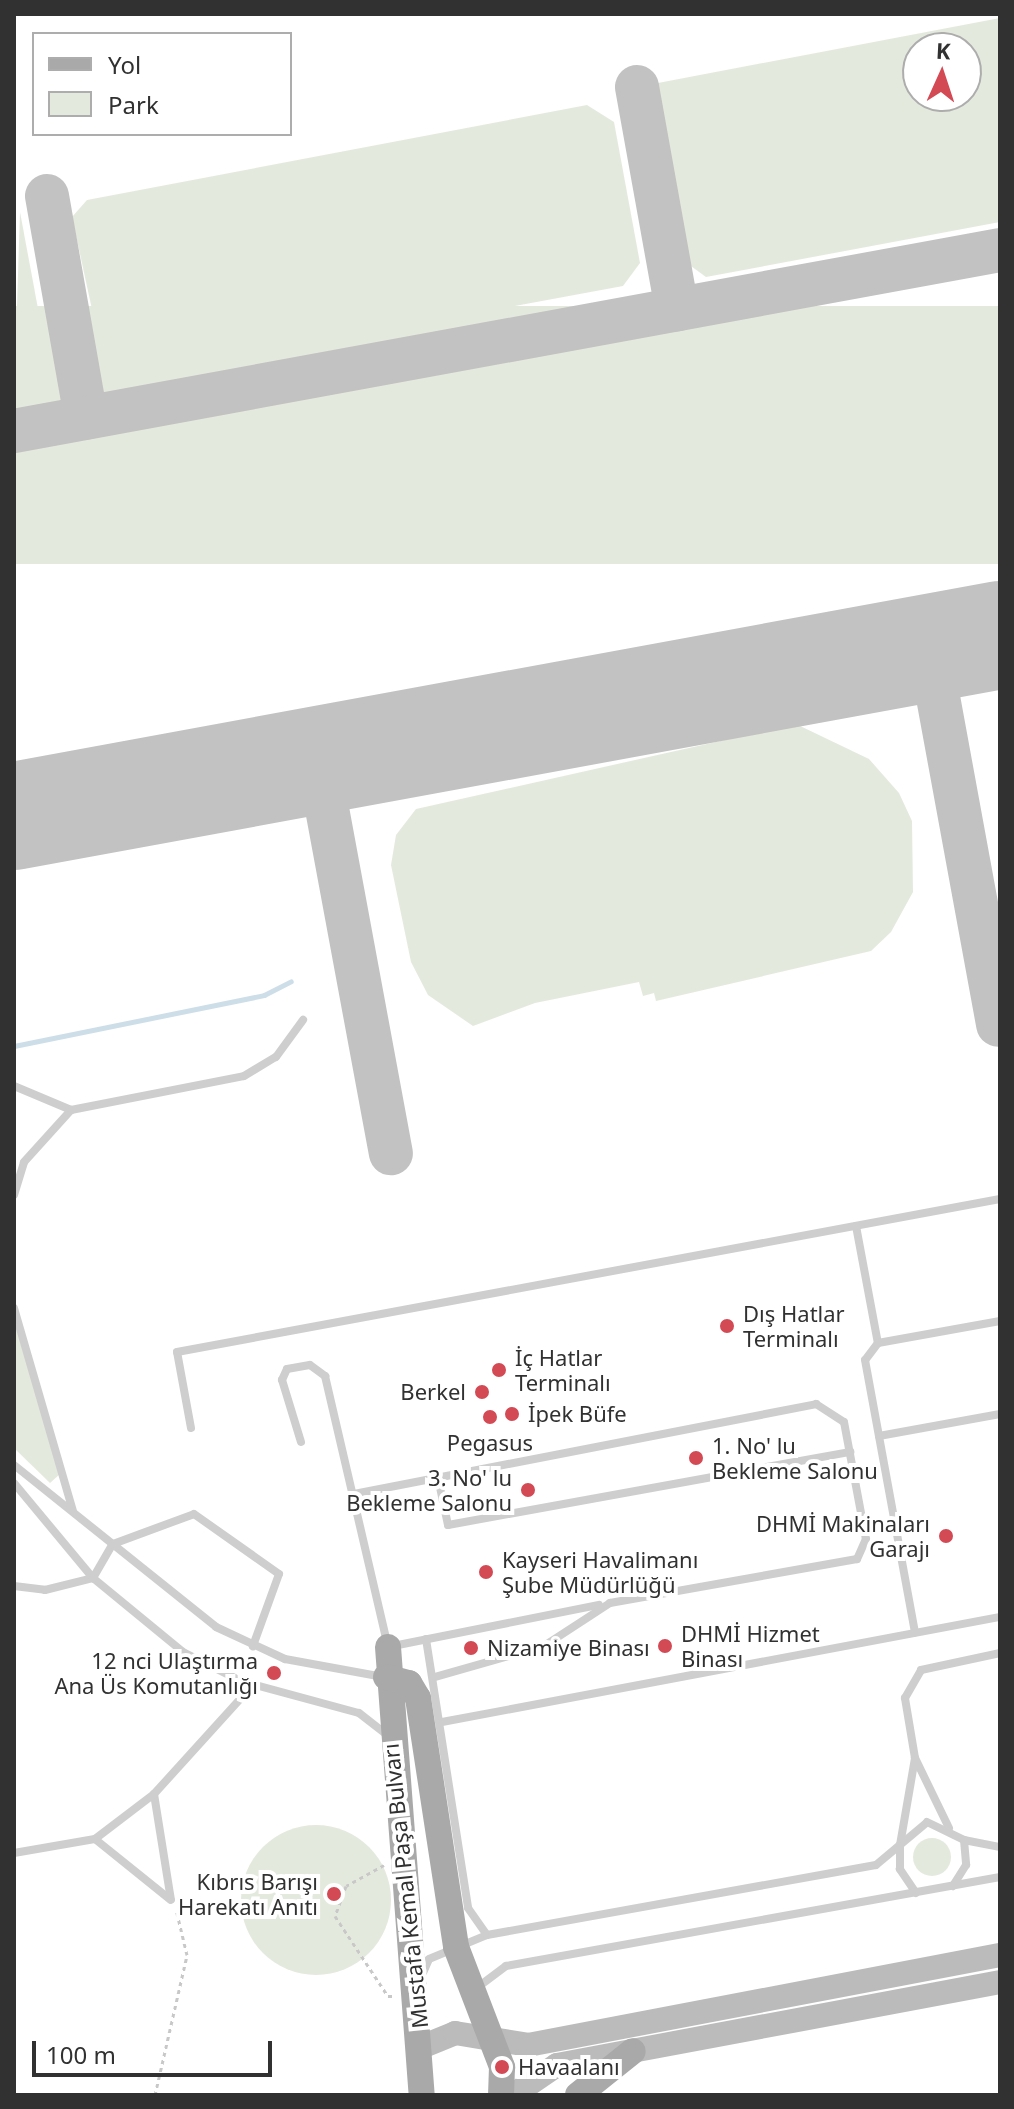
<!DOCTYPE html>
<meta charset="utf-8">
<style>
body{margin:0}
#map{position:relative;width:1014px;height:2109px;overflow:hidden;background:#fff;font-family:"Noto Sans",sans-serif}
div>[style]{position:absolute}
.green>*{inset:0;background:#e4e9de;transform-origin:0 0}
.round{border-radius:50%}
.stream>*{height:5px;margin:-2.5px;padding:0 2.5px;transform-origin:2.5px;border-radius:2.5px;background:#cddee8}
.taxiway>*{height:44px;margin:-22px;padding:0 22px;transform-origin:22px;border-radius:22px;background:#c2c2c2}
.runway>*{height:108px;margin:-54px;padding:0 54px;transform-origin:54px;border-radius:54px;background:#c2c2c2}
.path>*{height:3px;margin-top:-1.5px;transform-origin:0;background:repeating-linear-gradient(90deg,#c8c8c8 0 4px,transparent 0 8px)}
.service>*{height:8px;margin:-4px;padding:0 4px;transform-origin:4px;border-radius:4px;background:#cecece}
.secondary>*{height:24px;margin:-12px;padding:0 12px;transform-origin:12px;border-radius:12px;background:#bbb}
.primary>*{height:26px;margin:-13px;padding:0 13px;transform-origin:13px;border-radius:13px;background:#a9a9a9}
.dots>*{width:22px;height:22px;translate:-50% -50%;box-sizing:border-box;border:4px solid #fff;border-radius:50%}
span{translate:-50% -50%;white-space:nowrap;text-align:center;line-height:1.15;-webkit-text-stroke:8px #fff;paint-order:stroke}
.poi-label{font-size:22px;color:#313131}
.left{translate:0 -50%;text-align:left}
.right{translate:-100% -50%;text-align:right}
.street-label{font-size:22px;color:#313131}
.frame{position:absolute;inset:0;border:16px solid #313131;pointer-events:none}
.legend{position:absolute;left:32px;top:32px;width:260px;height:104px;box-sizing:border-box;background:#fff;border:2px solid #adadad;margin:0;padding:10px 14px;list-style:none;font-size:24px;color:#313131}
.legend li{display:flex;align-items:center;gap:16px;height:40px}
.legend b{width:40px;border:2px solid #adadad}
.north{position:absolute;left:902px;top:32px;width:80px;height:80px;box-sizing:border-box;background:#fff;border:2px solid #adadad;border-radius:50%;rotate:3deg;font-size:22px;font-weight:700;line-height:32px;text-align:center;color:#313131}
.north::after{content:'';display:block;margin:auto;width:28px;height:36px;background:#d34954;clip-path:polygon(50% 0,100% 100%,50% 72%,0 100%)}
.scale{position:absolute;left:32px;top:2041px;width:240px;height:36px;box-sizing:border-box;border:4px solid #313131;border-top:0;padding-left:10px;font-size:24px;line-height:28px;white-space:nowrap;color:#313131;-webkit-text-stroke:6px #fff;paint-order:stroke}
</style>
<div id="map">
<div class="green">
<i style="clip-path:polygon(evenodd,1000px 18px,1000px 222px,706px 277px,684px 261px,637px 87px,1000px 18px,966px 48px,966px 96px,918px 96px,918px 48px,966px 48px)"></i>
<i style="clip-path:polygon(587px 105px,614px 122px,640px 263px,623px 286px,128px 378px,104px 365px,72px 217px,87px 200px)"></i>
<i style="clip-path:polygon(20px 212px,50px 373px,36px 393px,14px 399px)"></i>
<i style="left:1000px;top:306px;width:258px;height:1004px;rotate:90deg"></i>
<i style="clip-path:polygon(796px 724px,869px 759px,899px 793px,912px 821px,913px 892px,891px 932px,871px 951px,656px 1001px,654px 993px,643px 996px,639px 982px,535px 1003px,473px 1026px,428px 995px,411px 962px,391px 865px,396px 835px,416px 809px)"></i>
<i style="clip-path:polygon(14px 1321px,60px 1474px,50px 1483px,14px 1448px)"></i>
<i class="round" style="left:241px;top:1825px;width:150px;height:150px"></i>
<i class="round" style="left:913px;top:1838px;width:38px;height:38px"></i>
</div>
<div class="stream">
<i style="left:14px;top:1046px;width:255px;rotate:-11.5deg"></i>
<i style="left:264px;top:995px;width:30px;rotate:-27deg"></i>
</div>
<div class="taxiway">
<i style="left:637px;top:87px;width:226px;rotate:79.8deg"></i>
<i style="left:47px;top:196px;width:225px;rotate:80deg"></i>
<i style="left:14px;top:431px;width:1002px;rotate:-10.4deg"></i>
<i style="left:929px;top:648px;width:383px;rotate:79.6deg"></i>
<i style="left:318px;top:760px;width:400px;rotate:79.5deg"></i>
</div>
<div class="runway">
<i style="left:14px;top:816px;width:1002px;rotate:-10.4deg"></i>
</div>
<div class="path">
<i style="left:384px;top:1865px;width:43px;rotate:151.1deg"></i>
<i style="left:346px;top:1886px;width:32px;rotate:110deg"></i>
<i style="left:335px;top:1916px;width:96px;rotate:56.5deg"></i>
<i style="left:388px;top:1996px;width:8px"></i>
<i style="left:155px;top:2095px;width:144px;rotate:-77.1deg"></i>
<i style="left:187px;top:1955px;width:47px;rotate:-103.4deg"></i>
</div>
<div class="service">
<i style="left:14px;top:1086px;width:62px;rotate:22.8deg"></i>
<i style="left:14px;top:1195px;width:34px;rotate:-73deg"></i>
<i style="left:24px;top:1162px;width:70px;rotate:-47.9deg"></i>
<i style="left:71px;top:1110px;width:176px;rotate:-11.1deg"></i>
<i style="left:244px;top:1076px;width:37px;rotate:-31deg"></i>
<i style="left:276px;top:1057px;width:46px;rotate:-53.9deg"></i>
<i style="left:856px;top:1226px;width:119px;rotate:79.4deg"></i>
<i style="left:878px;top:1343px;width:124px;rotate:-10.2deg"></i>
<i style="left:14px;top:1308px;width:211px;rotate:73.8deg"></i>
<i style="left:878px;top:1343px;width:21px;rotate:127deg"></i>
<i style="left:865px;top:1360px;width:277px;rotate:79.6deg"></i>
<i style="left:191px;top:1428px;width:77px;rotate:-100.4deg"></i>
<i style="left:177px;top:1352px;width:837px;rotate:-10.53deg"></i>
<i style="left:879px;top:1436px;width:123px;rotate:-10.3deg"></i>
<i style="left:301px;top:1442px;width:65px;rotate:-107deg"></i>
<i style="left:282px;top:1380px;width:12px;rotate:-66deg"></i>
<i style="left:287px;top:1369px;width:23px;rotate:-10deg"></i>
<i style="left:310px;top:1365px;width:19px;rotate:36deg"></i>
<i style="left:325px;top:1376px;width:278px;rotate:76.9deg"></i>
<i style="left:388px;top:1647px;width:215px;rotate:-11.3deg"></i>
<i style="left:14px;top:1465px;width:259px;rotate:38.7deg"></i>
<i style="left:216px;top:1627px;width:76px;rotate:24.9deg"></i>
<i style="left:285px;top:1659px;width:100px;rotate:10.4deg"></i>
<i style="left:438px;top:1478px;width:48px;rotate:78deg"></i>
<i style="left:448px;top:1525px;width:409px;rotate:-10.3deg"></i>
<i style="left:14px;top:1483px;width:124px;rotate:50.3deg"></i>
<i style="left:93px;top:1578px;width:117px;rotate:39.4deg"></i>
<i style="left:183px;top:1652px;width:65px;rotate:26.6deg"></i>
<i style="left:241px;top:1681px;width:122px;rotate:15.2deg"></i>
<i style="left:359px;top:1713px;width:36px;rotate:38deg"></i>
<i style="left:354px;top:1494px;width:471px;rotate:-11deg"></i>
<i style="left:816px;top:1404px;width:33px;rotate:33deg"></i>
<i style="left:844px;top:1422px;width:119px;rotate:79.4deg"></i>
<i style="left:866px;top:1539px;width:22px;rotate:114deg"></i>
<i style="left:857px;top:1559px;width:251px;rotate:169.9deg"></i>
<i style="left:610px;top:1603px;width:79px;rotate:146.9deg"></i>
<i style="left:544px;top:1646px;width:113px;rotate:164.1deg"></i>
<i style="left:14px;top:1586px;width:31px;rotate:7deg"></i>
<i style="left:45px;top:1590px;width:49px;rotate:-14deg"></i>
<i style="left:93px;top:1578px;width:39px;rotate:-60deg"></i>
<i style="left:113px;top:1544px;width:86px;rotate:-20.3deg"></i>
<i style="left:194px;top:1514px;width:104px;rotate:35.2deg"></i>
<i style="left:279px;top:1574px;width:77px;rotate:109.9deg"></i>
<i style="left:426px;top:1639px;width:272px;rotate:81.1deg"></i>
<i style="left:468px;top:1908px;width:33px;rotate:55deg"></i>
<i style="left:442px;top:1722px;width:568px;rotate:-10.66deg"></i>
<i style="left:154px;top:1794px;width:107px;rotate:80.9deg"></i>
<i style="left:949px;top:1828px;width:78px;rotate:-115.9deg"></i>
<i style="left:915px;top:1758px;width:61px;rotate:-99.5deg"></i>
<i style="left:905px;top:1698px;width:32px;rotate:-60deg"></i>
<i style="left:921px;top:1670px;width:81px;rotate:-12.1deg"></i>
<i style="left:95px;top:1839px;width:97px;rotate:38.8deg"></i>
<i style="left:964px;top:1840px;width:37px;rotate:11deg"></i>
<i style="left:14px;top:1853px;width:82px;rotate:-9.8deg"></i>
<i style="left:95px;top:1839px;width:74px;rotate:-37.3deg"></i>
<i style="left:154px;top:1794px;width:147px;rotate:-47.8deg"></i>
<i style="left:916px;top:1893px;width:29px;rotate:-124deg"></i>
<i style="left:900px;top:1869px;width:24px;rotate:-90deg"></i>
<i style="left:900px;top:1845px;width:35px;rotate:-40deg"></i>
<i style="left:927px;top:1822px;width:41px;rotate:25.9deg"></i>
<i style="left:964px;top:1840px;width:25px;rotate:85deg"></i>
<i style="left:966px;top:1865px;width:25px;rotate:122deg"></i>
<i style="left:422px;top:1975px;width:17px;rotate:-66deg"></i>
<i style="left:429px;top:1959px;width:63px;rotate:-22.5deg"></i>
<i style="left:487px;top:1935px;width:395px;rotate:-10.2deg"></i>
<i style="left:876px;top:1865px;width:31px;rotate:-40deg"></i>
<i style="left:900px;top:1845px;width:88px;rotate:-80.2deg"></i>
<i style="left:478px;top:1987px;width:35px;rotate:-37deg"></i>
<i style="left:506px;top:1966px;width:502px;rotate:-10.21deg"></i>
</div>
<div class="secondary">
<i style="left:421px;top:2047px;width:37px;rotate:-22deg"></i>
<i style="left:455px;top:2033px;width:74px;rotate:9.3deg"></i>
<i style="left:528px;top:2045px;width:481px;rotate:-10.8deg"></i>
<i style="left:513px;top:2095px;width:53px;rotate:-34.3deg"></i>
<i style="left:557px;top:2065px;width:451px;rotate:-10.6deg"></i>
</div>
<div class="primary">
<i style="left:388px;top:1647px;width:449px;rotate:85.7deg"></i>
<i style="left:386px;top:1677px;width:24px;rotate:15deg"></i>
<i style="left:409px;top:1683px;width:17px;rotate:59deg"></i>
<i style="left:418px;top:1698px;width:252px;rotate:81.3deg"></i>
<i style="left:456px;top:1947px;width:129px;rotate:69deg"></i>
<i style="left:502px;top:2067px;width:28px;rotate:92deg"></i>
<i style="left:578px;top:2095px;width:70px;rotate:-38.7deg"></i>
</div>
<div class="dots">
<i style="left:727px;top:1326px;background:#d34954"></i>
<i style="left:499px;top:1370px;background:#d34954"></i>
<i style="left:482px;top:1392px;background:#d34954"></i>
<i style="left:512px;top:1414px;background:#d34954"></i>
<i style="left:490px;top:1417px;background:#d34954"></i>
<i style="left:696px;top:1458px;background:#d34954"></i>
<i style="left:528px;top:1490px;background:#d34954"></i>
<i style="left:946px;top:1536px;background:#d34954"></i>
<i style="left:486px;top:1572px;background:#d34954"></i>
<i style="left:665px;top:1646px;background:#d34954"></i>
<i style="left:471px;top:1648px;background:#d34954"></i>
<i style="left:274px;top:1673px;background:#d34954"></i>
<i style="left:334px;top:1894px;background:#d34954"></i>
<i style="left:502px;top:2067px;background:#d34954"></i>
</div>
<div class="poi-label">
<span class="left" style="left:743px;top:1326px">Dış Hatlar<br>Terminalı</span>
<span class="left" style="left:515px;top:1370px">İç Hatlar<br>Terminalı</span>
<span class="right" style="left:466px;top:1392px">Berkel</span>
<span class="left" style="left:528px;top:1414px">İpek Büfe</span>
<span style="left:490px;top:1443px">Pegasus</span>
<span class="left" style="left:712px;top:1458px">1. No' lu<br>Bekleme Salonu</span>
<span class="right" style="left:512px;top:1490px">3. No' lu<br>Bekleme Salonu</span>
<span class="right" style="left:930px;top:1536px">DHMİ Makinaları<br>Garajı</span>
<span class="left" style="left:502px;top:1572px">Kayseri Havalimanı<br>Şube Müdürlüğü</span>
<span class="left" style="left:681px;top:1646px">DHMİ Hizmet<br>Binası</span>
<span class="left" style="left:487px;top:1648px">Nizamiye Binası</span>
<span class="right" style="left:258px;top:1673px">12 nci Ulaştırma<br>Ana Üs Komutanlığı</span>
<span class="right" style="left:318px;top:1894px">Kıbrıs Barışı<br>Harekatı Anıtı</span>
<span class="left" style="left:518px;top:2067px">Havaalanı</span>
</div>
<div class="street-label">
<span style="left:405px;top:1886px;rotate:-96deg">Mustafa Kemal Paşa Bulvarı</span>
</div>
<div class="frame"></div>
<ul class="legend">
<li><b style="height:10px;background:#a9a9a9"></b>Yol</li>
<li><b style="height:22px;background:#e4e9de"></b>Park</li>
</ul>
<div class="north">K</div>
<div class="scale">100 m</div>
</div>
